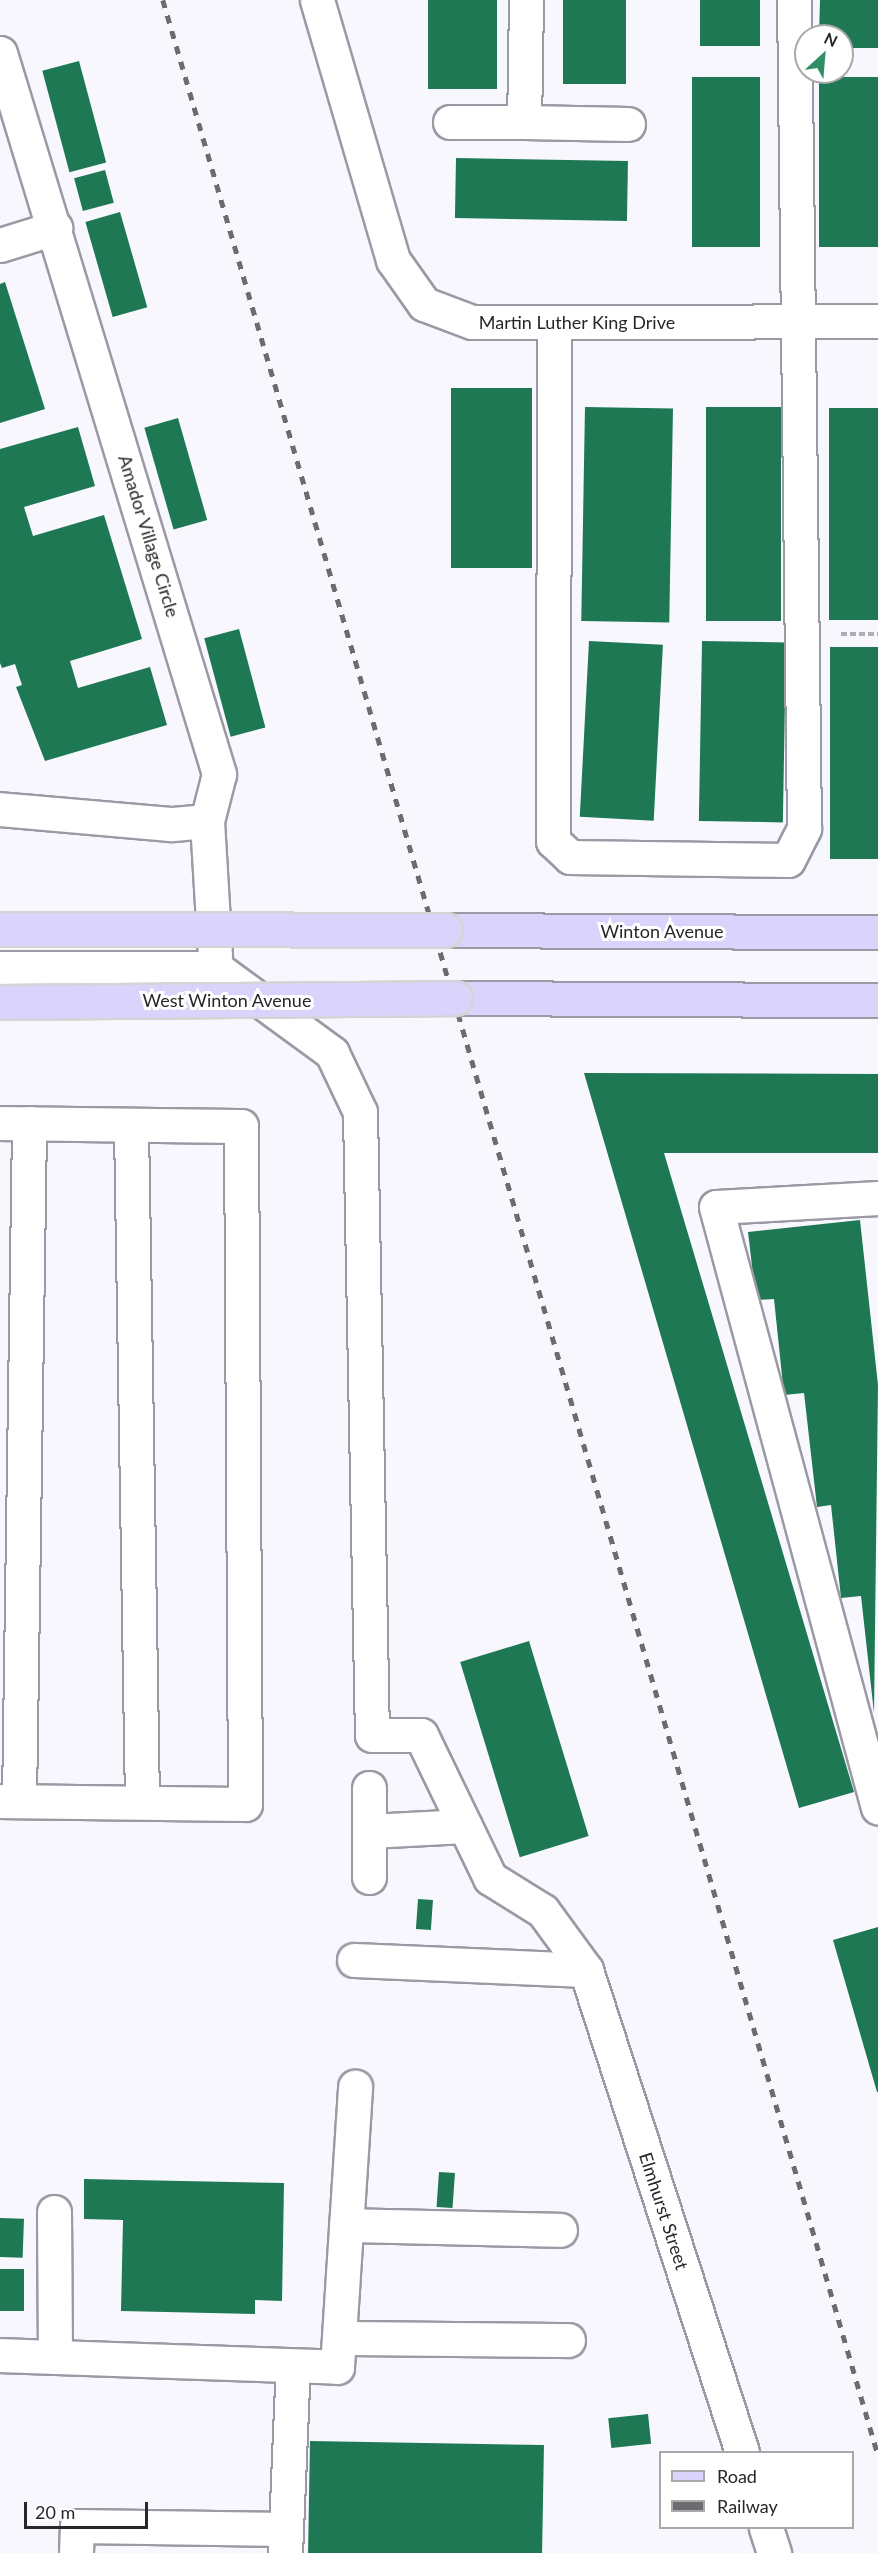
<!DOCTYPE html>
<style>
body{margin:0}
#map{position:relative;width:878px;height:2553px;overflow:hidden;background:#f8f7fe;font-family:Lato,sans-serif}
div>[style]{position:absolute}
.building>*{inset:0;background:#1d7853;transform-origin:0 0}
.path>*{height:4px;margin-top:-2px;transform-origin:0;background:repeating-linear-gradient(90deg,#afaeb4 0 6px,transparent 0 9px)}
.roads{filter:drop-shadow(2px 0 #9a99a4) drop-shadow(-2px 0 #9a99a4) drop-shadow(0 2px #9a99a4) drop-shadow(0 -2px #9a99a4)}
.minor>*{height:33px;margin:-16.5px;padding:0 16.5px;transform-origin:16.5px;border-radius:16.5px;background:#fff}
.major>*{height:33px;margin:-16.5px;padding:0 16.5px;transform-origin:16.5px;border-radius:16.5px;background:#dad3fb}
.rail>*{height:4.5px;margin-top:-2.25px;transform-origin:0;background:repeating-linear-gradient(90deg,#6c6b70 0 8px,transparent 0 16px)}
.bridges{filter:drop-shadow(2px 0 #d4d4d4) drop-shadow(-2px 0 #d4d4d4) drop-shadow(0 2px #d4d4d4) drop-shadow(0 -2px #d4d4d4)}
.major-bridge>*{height:33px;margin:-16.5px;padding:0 16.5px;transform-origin:16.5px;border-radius:16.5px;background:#dad3fb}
span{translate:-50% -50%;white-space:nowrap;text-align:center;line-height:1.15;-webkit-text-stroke:6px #fff;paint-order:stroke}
.street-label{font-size:18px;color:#27262a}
.legend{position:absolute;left:659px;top:2451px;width:195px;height:78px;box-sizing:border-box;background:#fff;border:2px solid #a9a8aa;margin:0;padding:8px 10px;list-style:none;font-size:18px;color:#27262a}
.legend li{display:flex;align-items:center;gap:12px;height:30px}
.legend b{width:30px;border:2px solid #a9a8aa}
.north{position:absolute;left:794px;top:24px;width:60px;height:60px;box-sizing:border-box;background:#fff;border:2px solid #a9a8aa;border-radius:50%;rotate:26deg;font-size:16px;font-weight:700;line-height:24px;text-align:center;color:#27262a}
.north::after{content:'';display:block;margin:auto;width:21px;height:27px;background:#318e66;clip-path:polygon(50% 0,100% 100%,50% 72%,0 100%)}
.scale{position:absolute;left:24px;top:2502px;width:124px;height:27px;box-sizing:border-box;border:3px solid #27262a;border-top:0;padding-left:8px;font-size:18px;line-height:21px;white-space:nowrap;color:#27262a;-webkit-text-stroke:4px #fff;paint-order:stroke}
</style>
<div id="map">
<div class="building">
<i style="left:428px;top:0;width:69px;height:89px"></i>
<i style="left:563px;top:0;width:63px;height:84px"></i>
<i style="left:700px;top:0;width:60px;height:46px"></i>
<i style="clip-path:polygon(820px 0,878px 0,878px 48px,842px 48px,842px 36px,819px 36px)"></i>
<i style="left:79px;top:61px;width:105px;height:38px;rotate:75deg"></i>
<i style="left:692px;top:77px;width:68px;height:170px"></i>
<i style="left:878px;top:77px;width:170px;height:59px;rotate:90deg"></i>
<i style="left:456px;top:158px;width:172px;height:60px;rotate:1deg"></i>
<i style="left:105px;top:170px;width:34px;height:32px;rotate:75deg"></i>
<i style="left:120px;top:212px;width:99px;height:36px;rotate:74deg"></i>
<i style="clip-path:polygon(5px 282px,45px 409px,0 423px,0 284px)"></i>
<i style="left:451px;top:388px;width:81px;height:180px"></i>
<i style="left:585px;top:407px;width:88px;height:214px;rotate:1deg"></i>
<i style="left:706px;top:407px;width:75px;height:214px"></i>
<i style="left:829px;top:408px;width:49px;height:212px"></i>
<i style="left:178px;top:418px;width:106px;height:35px;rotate:74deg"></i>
<i style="clip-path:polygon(78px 427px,95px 486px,24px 507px,33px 536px,104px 515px,142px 639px,70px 661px,78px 688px,150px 667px,167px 725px,45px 761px,16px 687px,22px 685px,15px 664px,2px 668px,0 663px,0 449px)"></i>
<i style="left:239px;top:629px;width:102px;height:36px;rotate:75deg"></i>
<i style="left:589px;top:641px;width:74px;height:176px;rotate:3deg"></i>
<i style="left:702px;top:641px;width:84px;height:180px;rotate:1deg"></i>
<i style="left:830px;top:647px;width:48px;height:212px"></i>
<i style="clip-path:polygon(584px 1073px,878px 1074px,878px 1153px,664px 1153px,854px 1792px,799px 1808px)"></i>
<i style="clip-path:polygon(860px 1220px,878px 1385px,874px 1713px,861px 1596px,841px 1598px,831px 1505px,817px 1507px,804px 1393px,784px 1395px,774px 1299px,756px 1300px,748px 1232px)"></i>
<i style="left:529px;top:1641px;width:204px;height:72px;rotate:73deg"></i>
<i style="left:418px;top:1899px;width:15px;height:30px;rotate:4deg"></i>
<i style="clip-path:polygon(878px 1927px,878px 2092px,877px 2092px,833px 1940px)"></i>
<i style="left:439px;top:2172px;width:16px;height:35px;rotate:4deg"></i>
<i style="clip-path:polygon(84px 2179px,284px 2183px,282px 2301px,255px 2300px,255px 2314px,121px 2311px,123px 2220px,84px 2219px)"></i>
<i style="left:0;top:2218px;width:24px;height:39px;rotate:2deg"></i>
<i style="left:0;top:2269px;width:24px;height:42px"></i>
<i style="left:648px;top:2414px;width:30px;height:40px;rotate:84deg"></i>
<i style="left:310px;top:2441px;width:234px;height:112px;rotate:1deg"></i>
</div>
<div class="path">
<i style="left:841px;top:634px;width:37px"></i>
</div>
<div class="roads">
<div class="minor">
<i style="left:317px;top:0;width:271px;rotate:73.7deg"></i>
<i style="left:393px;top:260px;width:54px;rotate:54.8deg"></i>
<i style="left:424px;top:304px;width:51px;rotate:20.6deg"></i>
<i style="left:472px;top:322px;width:406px;rotate:-0.1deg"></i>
<i style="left:526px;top:0;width:122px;rotate:90.9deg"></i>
<i style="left:524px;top:122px;width:104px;rotate:1.1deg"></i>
<i style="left:0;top:53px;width:754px;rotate:73.1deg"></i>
<i style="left:219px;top:774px;width:49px;rotate:104.3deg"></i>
<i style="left:207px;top:821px;width:37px;rotate:175deg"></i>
<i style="left:170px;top:824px;width:171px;rotate:-175deg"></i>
<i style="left:450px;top:122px;width:74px"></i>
<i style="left:0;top:245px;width:58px;rotate:-17.2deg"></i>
<i style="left:554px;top:322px;width:519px;rotate:90.11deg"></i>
<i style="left:553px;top:841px;width:23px;rotate:43deg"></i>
<i style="left:570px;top:857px;width:218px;rotate:0.8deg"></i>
<i style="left:788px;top:860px;width:36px;rotate:-63deg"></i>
<i style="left:804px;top:828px;width:828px;rotate:-90.69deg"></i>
<i style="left:207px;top:821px;width:136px;rotate:86.6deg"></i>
<i style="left:0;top:968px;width:216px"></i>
<i style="left:216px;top:968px;width:144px;rotate:36.2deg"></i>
<i style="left:332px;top:1053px;width:65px;rotate:64.6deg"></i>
<i style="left:360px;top:1112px;width:623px;rotate:88.9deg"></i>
<i style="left:372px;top:1735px;width:49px"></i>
<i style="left:421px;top:1735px;width:159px;rotate:64.2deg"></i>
<i style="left:490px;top:1878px;width:62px;rotate:31.9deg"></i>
<i style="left:543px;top:1911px;width:73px;rotate:53.9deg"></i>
<i style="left:586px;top:1970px;width:507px;rotate:72.07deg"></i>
<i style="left:0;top:1123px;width:241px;rotate:0.7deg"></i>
<i style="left:241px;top:1126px;width:678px;rotate:89.66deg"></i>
<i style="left:245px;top:1804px;width:245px;rotate:-179.3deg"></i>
<i style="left:131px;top:1125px;width:677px;rotate:89.07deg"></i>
<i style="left:878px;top:1198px;width:162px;rotate:176.8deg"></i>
<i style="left:716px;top:1207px;width:622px;rotate:74.91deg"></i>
<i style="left:19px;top:1801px;width:678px;rotate:-89.15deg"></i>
<i style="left:369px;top:1831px;width:96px;rotate:-3deg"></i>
<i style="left:369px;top:1877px;width:89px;rotate:-90deg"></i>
<i style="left:354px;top:1960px;width:232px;rotate:2.5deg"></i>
<i style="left:54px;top:2212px;width:145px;rotate:89.6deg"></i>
<i style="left:346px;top:2225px;width:214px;rotate:1.3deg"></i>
<i style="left:339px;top:2338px;width:229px;rotate:0.5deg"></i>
<i style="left:0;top:2355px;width:337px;rotate:2deg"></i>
<i style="left:337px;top:2367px;width:281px;rotate:-86.3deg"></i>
<i style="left:766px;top:2528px;width:26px;rotate:72deg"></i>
<i style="left:76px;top:2553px;width:27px;rotate:-88deg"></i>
<i style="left:77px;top:2526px;width:209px;rotate:0.8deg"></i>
<i style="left:285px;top:2553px;width:187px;rotate:-87.6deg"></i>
</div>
<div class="major">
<i style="left:445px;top:930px;width:433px;rotate:0.3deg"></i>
<i style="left:455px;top:998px;width:423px;rotate:0.3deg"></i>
</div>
</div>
<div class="rail">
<i style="left:163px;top:0;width:2556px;rotate:73.76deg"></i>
</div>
<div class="bridges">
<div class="major-bridge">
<i style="left:0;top:929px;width:445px;rotate:0.1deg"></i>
<i style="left:0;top:1002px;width:455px;rotate:-0.5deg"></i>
</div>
</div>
<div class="street-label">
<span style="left:577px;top:322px">Martin Luther King Drive</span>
<span style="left:149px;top:536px;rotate:73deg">Amador Village Circle</span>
<span style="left:662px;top:931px">Winton Avenue</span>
<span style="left:227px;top:1000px">West Winton Avenue</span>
<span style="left:664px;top:2211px;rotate:72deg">Elmhurst Street</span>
</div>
<ul class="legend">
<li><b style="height:8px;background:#dad3fb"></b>Road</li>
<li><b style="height:8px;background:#6c6b70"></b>Railway</li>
</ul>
<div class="north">N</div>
<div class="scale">20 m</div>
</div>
